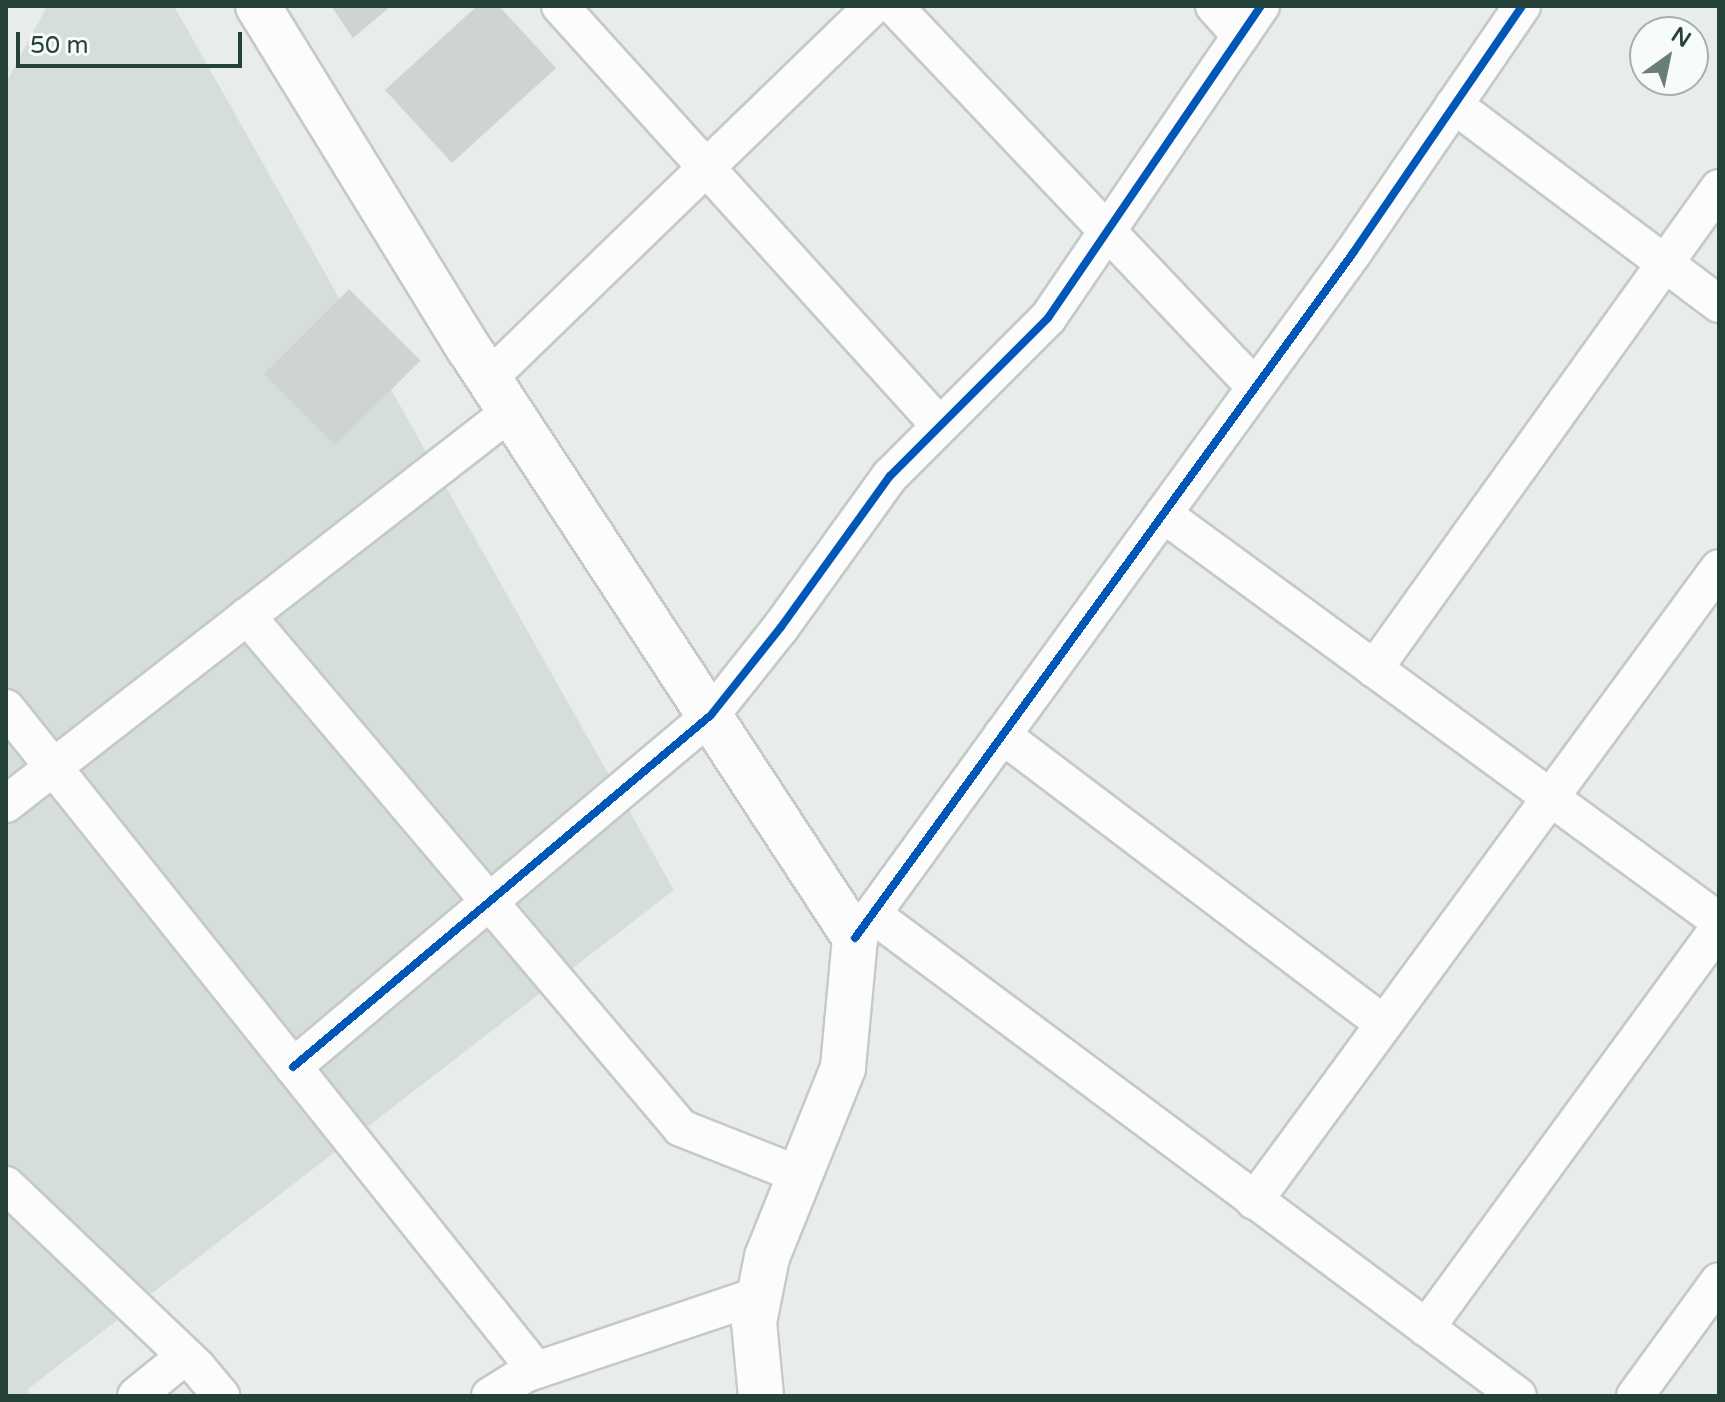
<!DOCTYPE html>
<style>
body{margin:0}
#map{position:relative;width:1725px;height:1402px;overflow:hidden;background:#e8edeb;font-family:"Varela Round",sans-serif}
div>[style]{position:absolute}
.built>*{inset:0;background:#d6dedb}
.building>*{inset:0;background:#cfd4d2;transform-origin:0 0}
.roads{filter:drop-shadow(2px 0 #c5cac8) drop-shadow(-2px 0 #c5cac8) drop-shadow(0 2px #c5cac8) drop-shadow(0 -2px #c5cac8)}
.minor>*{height:36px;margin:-18px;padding:0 18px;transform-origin:18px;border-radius:18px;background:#fcfcfc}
.secondary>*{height:44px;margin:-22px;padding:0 22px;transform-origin:22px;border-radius:22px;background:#fcfcfc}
.cycleway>*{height:8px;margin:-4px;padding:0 4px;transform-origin:4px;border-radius:4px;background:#0057b8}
span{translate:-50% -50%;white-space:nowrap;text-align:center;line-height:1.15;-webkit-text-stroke:7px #f7fbf9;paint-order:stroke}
.frame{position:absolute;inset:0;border:8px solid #24423a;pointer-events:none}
.north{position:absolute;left:1629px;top:16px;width:80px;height:80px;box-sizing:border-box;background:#f7fbf9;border:2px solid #a3b1ad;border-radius:50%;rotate:33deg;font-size:22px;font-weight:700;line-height:32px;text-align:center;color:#24423a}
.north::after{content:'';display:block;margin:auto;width:28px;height:36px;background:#697e78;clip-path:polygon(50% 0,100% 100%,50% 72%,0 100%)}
.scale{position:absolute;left:16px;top:32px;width:226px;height:36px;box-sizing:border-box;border:4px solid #24423a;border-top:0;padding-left:10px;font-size:24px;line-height:28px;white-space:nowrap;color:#24423a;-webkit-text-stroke:6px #f7fbf9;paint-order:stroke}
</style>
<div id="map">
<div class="built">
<i style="clip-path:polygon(47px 6px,174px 6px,674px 890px,28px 1389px,29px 1396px,6px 1396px,6px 83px)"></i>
</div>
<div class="building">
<i style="clip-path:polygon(331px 6px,391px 6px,353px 38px)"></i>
<i style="clip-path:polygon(477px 6px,499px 6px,556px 68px,452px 163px,385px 90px)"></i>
<i style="left:349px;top:289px;width:101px;height:120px;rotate:45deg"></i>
</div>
<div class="roads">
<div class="minor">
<i style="left:560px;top:6px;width:566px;rotate:47.86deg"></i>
<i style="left:894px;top:6px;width:525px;rotate:46.54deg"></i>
<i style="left:1214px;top:6px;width:40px;rotate:48deg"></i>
<i style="left:1454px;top:105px;width:331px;rotate:36.9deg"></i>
<i style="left:488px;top:379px;width:536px;rotate:-44.09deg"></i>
<i style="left:1163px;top:514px;width:689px;rotate:36.2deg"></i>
<i style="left:247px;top:616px;width:671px;rotate:49.71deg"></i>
<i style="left:681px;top:1128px;width:128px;rotate:21.6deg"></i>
<i style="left:1374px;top:669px;width:592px;rotate:-54.35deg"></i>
<i style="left:6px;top:708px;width:848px;rotate:51.32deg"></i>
<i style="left:1002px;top:735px;width:479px;rotate:37.1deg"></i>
<i style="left:6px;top:804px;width:638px;rotate:-37.87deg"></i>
<i style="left:872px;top:914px;width:806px;rotate:36.73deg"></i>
<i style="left:855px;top:938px;width:847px;rotate:-53.98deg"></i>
<i style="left:1353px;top:253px;width:299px;rotate:-55.6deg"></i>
<i style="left:293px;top:1067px;width:546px;rotate:-40.1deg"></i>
<i style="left:711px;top:715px;width:112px;rotate:-51.5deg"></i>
<i style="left:781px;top:627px;width:186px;rotate:-54.2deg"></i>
<i style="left:890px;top:476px;width:223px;rotate:-45deg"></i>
<i style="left:1048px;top:318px;width:378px;rotate:-55.7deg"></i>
<i style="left:6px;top:1185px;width:264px;rotate:43.6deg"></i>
<i style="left:197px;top:1367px;width:38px;rotate:50deg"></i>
<i style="left:1254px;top:1201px;width:785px;rotate:-53.7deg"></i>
<i style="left:1426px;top:1328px;width:496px;rotate:-53.8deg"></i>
<i style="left:136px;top:1396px;width:63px;rotate:-39.2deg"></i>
<i style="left:490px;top:1396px;width:41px;rotate:-32.2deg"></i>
<i style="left:525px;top:1374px;width:248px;rotate:-18.6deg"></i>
<i style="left:1635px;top:1396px;width:142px;rotate:-53.9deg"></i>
</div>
<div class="secondary">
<i style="left:258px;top:6px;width:404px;rotate:58.4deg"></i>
<i style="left:470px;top:350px;width:703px;rotate:56.78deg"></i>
<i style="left:855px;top:938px;width:131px;rotate:95.3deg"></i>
<i style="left:843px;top:1068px;width:204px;rotate:111.9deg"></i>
<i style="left:767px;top:1257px;width:66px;rotate:101.3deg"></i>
<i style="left:754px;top:1322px;width:74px;rotate:84.6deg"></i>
</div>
</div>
<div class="cycleway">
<i style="left:855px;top:938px;width:847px;rotate:-53.98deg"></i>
<i style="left:1353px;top:253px;width:299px;rotate:-55.6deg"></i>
<i style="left:293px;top:1067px;width:546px;rotate:-40.1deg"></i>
<i style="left:711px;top:715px;width:112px;rotate:-51.5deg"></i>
<i style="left:781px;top:627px;width:186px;rotate:-54.2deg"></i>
<i style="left:890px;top:476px;width:223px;rotate:-45deg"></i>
<i style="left:1048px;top:318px;width:378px;rotate:-55.7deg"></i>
</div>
<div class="frame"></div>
<div class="north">N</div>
<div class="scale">50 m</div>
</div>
